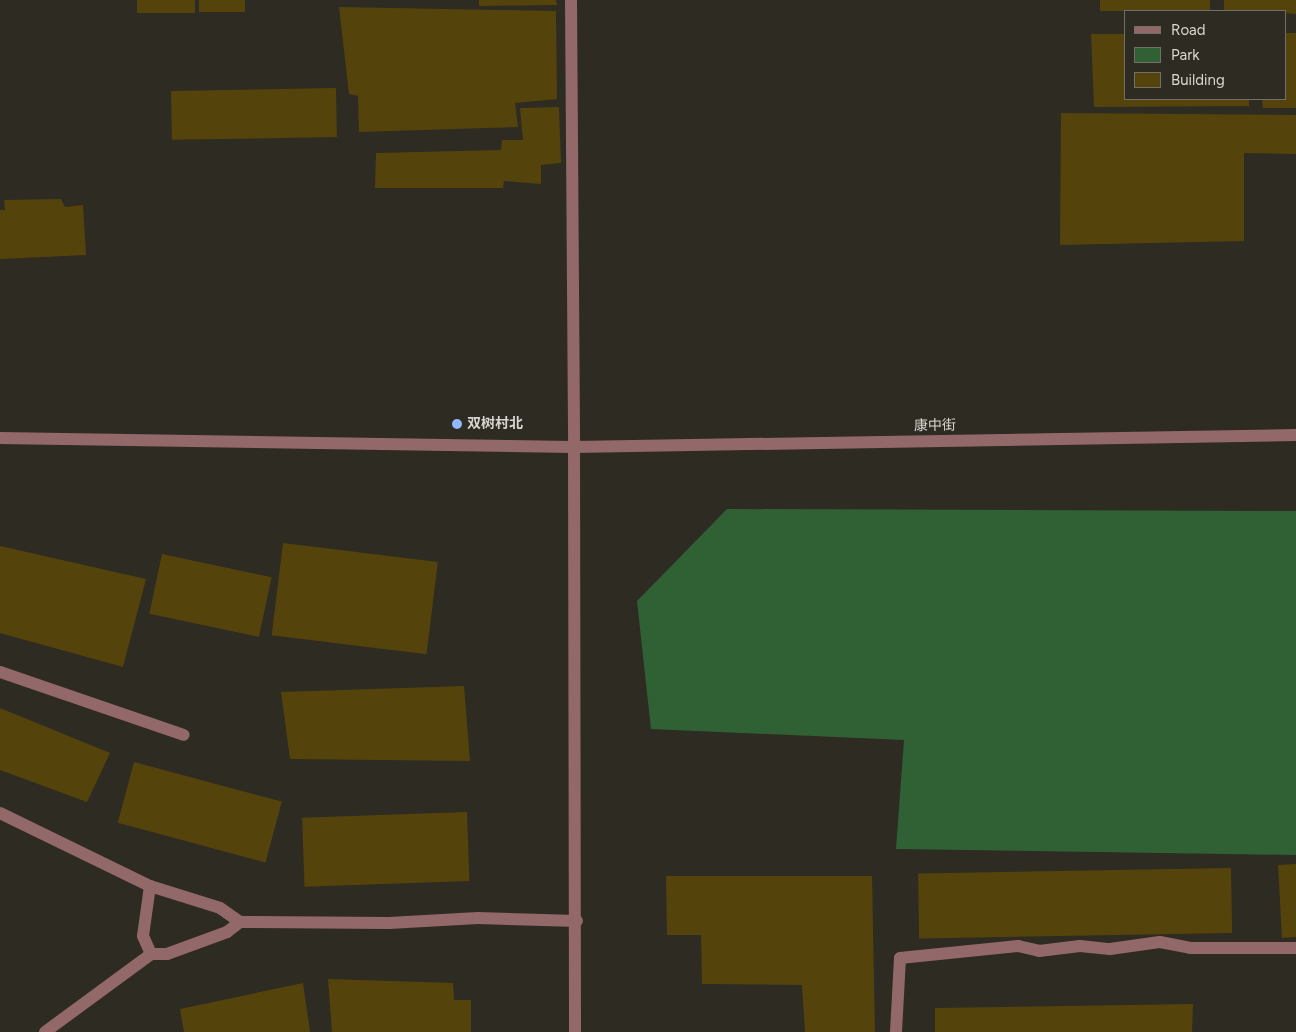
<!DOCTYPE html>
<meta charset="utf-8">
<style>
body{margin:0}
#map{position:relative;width:1296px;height:1032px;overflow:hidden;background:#2e2b22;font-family:Figtree,"Noto Sans SC",sans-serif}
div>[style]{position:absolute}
.green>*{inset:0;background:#306135}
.building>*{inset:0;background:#55430c;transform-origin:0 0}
.minor>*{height:12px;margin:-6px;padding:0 6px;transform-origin:6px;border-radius:6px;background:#936869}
.dots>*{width:14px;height:14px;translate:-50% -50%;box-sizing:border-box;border:2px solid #2e2b22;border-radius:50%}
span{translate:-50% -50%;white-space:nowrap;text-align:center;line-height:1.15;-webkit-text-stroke:4px #2e2b22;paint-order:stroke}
.poi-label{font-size:14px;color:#d8d6d0;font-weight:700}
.left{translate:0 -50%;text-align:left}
.street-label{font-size:14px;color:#d8d6d0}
.legend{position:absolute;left:1124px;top:10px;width:162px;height:90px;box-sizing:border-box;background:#2e2b22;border:1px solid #726f68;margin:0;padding:6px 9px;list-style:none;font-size:15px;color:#d8d6d0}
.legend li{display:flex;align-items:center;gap:10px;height:25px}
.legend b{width:25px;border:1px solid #726f68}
</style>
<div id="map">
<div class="green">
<i style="clip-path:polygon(727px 509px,1296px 511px,1296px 855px,896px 849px,904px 740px,651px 729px,637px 601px)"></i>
</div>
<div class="building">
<i style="left:137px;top:0;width:58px;height:13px"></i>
<i style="left:199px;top:0;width:46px;height:12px"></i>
<i style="clip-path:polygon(479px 0,556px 0,557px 5px,479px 6px)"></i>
<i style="left:1100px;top:0;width:110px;height:11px"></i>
<i style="clip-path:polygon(1224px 0,1296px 0,1296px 14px,1285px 13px,1285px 11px,1224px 11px)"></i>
<i style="clip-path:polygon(339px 7px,556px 11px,557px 99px,515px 103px,518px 127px,359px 132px,358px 96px,349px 94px)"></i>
<i style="clip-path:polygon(1285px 33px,1296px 33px,1296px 108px,1263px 108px,1262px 99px,1285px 99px)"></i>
<i style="clip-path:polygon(1091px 34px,1125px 34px,1125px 99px,1249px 99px,1249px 106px,1094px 107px)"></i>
<i style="left:336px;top:88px;width:49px;height:165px;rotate:89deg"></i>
<i style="clip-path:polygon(559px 107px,561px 163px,541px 165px,541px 184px,504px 181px,503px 188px,375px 188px,376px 153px,501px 150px,502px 140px,523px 140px,520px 108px)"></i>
<i style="clip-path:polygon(1061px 113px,1296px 115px,1296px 154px,1244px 153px,1244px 241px,1060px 245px)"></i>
<i style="clip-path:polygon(61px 199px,65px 207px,83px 205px,86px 255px,0 259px,0 210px,5px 210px,4px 200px)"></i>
<i style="left:283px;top:543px;width:156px;height:93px;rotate:7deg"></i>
<i style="clip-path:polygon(0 546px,146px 579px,123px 667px,0 633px)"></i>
<i style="left:162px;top:554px;width:112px;height:61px;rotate:12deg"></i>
<i style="clip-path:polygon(464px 686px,470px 761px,290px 759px,281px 692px)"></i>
<i style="clip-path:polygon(0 708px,110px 753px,87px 802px,0 770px)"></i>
<i style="left:134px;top:762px;width:153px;height:63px;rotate:15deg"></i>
<i style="left:467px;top:812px;width:69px;height:165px;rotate:88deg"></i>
<i style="clip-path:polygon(1296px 864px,1296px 937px,1282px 938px,1278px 865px)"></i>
<i style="left:1231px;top:868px;width:65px;height:313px;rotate:89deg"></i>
<i style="clip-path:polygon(666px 876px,872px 876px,875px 1032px,805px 1032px,802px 985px,702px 984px,701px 935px,667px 935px)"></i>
<i style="clip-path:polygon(328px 979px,453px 983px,454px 1000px,471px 1000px,471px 1032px,332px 1032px)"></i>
<i style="clip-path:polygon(303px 983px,310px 1032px,184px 1032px,180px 1009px)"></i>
<i style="clip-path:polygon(1193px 1004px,1192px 1032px,935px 1032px,935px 1008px)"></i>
</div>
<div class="minor">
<i style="left:571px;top:0;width:447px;rotate:89.6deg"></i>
<i style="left:574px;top:447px;width:585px;rotate:89.9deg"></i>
<i style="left:0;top:438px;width:574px;rotate:0.9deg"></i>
<i style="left:574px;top:447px;width:722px;rotate:-0.95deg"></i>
<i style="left:0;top:672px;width:194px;rotate:18.9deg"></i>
<i style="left:0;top:813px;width:167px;rotate:26deg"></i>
<i style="left:150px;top:886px;width:73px;rotate:17.4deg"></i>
<i style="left:220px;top:908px;width:24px;rotate:35deg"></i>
<i style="left:240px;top:922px;width:149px;rotate:0.4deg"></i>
<i style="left:389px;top:923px;width:89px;rotate:-3.2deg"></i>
<i style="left:478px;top:918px;width:99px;rotate:1.7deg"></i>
<i style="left:150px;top:886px;width:50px;rotate:98deg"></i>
<i style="left:143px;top:936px;width:20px;rotate:66deg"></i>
<i style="left:45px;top:1032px;width:132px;rotate:-36.3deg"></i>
<i style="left:151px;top:954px;width:16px"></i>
<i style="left:167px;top:954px;width:64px;rotate:-20.1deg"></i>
<i style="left:227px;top:932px;width:16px;rotate:-38deg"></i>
<i style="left:896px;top:1032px;width:74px;rotate:-86.9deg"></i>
<i style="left:900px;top:958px;width:119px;rotate:-5.8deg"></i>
<i style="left:1018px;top:946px;width:22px;rotate:13deg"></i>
<i style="left:1039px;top:951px;width:41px;rotate:-7deg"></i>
<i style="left:1080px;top:946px;width:30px;rotate:6deg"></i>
<i style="left:1110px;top:949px;width:50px;rotate:-8deg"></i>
<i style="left:1160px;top:942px;width:31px;rotate:11deg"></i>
<i style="left:1190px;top:948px;width:106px"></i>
</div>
<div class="dots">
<i style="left:457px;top:424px;background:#92b7fd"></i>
</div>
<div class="poi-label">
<span class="left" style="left:467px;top:424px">双树村北</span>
</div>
<div class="street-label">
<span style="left:935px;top:426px;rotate:-1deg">康中街</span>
</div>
<ul class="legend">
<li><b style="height:6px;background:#936869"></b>Road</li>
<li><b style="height:14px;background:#306135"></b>Park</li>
<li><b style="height:14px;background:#55430c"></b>Building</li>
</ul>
</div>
